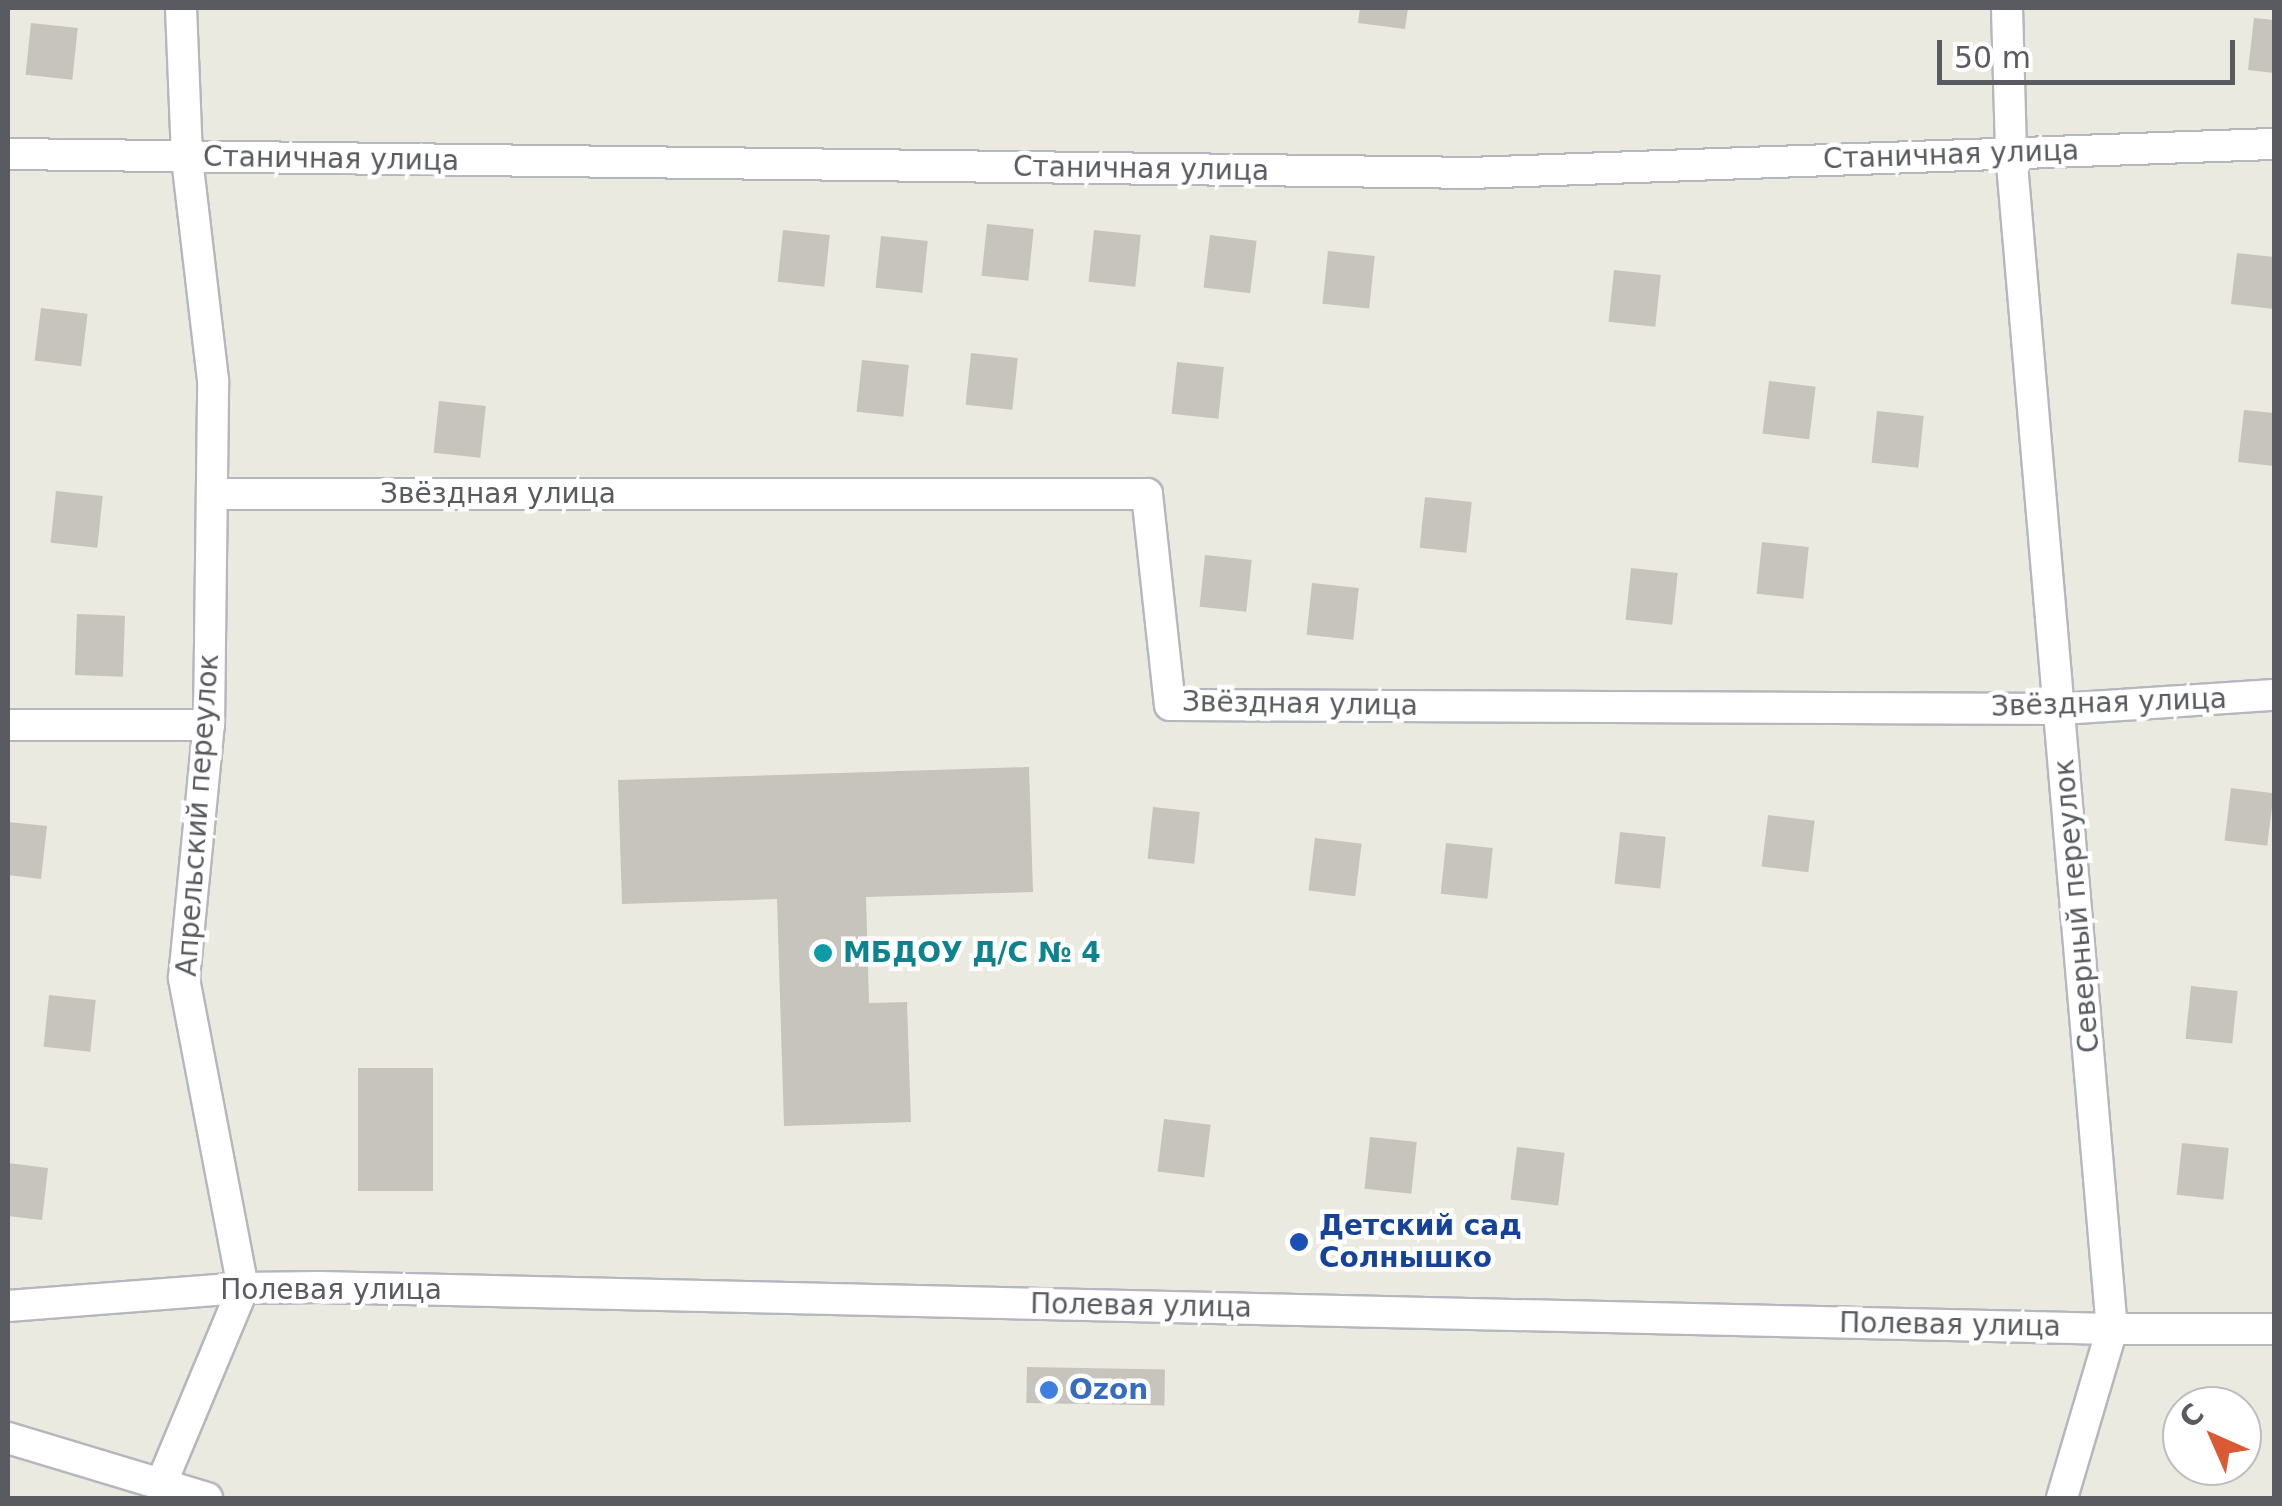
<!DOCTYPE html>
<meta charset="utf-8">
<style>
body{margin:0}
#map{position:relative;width:2282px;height:1506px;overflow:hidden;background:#ebeae0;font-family:"DejaVu Sans",sans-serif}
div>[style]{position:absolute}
.building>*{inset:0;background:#c6c4bd;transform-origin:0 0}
.roads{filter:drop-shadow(2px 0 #b6b7bc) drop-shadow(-2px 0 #b6b7bc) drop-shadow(0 2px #b6b7bc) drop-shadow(0 -2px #b6b7bc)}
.street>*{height:30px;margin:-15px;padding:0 15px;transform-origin:15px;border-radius:15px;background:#fff}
.dots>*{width:28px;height:28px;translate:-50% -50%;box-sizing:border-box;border:5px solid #fff;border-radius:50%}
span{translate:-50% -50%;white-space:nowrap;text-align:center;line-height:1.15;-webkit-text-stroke:9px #fff;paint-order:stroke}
.street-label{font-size:28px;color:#595b60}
.culture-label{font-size:28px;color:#0d838f;font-weight:700}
.left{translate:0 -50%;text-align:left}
.transit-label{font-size:28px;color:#164399;font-weight:700}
.shop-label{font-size:28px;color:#366cbe;font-weight:700}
.frame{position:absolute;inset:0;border:10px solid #595b60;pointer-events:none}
.north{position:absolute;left:2162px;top:1386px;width:100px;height:100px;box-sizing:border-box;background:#fff;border:2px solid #bdbdbf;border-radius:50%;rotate:315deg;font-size:28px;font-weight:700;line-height:40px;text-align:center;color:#595b60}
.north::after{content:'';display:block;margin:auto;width:35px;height:45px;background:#db5a36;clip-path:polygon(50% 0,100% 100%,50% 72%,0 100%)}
.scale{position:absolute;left:1937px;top:40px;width:298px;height:45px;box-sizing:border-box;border:5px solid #595b60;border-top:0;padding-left:12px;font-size:30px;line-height:35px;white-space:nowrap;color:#595b60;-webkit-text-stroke:8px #fff;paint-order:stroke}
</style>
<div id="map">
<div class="building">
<i style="clip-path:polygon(1360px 8px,1408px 8px,1405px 29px,1358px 23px)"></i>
<i style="clip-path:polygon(2254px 18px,2274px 20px,2274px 73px,2248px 70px)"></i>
<i style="left:31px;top:23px;width:47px;height:52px;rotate:6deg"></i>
<i style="left:987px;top:224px;width:47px;height:52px;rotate:6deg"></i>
<i style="left:783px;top:230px;width:47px;height:52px;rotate:6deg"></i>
<i style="left:1094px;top:230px;width:47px;height:52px;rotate:6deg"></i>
<i style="left:1210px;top:235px;width:47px;height:53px;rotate:7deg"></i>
<i style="left:881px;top:236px;width:47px;height:52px;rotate:6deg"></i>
<i style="left:1328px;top:251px;width:47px;height:53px;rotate:6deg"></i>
<i style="clip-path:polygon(2237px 253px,2274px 257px,2274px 309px,2231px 304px)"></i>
<i style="left:1614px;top:270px;width:47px;height:52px;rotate:6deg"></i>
<i style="left:41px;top:308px;width:47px;height:53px;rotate:7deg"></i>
<i style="left:971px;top:353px;width:47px;height:52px;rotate:6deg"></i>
<i style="left:862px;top:360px;width:47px;height:52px;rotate:6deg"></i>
<i style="left:1177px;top:362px;width:47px;height:52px;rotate:6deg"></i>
<i style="left:1769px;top:381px;width:47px;height:53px;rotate:7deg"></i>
<i style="left:439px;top:401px;width:47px;height:52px;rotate:6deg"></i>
<i style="clip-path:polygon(2244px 410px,2274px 413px,2274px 466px,2238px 462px)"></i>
<i style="left:1877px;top:411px;width:47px;height:52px;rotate:6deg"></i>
<i style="left:56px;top:491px;width:47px;height:52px;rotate:6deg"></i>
<i style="left:1425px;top:497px;width:47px;height:51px;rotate:6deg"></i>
<i style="left:1762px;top:542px;width:47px;height:52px;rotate:6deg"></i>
<i style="left:1205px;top:555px;width:47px;height:52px;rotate:6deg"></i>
<i style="left:1631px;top:568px;width:47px;height:52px;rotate:6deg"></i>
<i style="left:1312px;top:583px;width:47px;height:52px;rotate:6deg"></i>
<i style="left:77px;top:614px;width:48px;height:61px;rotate:2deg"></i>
<i style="clip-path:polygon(1029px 767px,1033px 892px,866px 897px,869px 1003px,907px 1002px,911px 1122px,784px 1126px,777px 899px,622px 904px,618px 780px)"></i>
<i style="left:2231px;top:788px;width:43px;height:53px;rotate:7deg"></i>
<i style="left:1153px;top:807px;width:47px;height:52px;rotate:6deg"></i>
<i style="left:1768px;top:815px;width:47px;height:52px;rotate:7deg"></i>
<i style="clip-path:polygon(8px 822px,47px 826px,41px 879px,8px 875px)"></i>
<i style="left:1620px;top:832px;width:46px;height:52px;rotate:6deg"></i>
<i style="left:1315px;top:838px;width:47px;height:53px;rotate:7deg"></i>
<i style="left:1446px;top:843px;width:47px;height:51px;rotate:6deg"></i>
<i style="left:2191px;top:986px;width:47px;height:53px;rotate:6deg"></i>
<i style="left:49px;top:995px;width:47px;height:52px;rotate:6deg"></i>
<i style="left:358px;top:1068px;width:75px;height:123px"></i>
<i style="left:1164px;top:1119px;width:47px;height:53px;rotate:7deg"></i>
<i style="left:1370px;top:1137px;width:47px;height:52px;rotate:6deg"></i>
<i style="left:2182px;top:1143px;width:47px;height:52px;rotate:6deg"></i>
<i style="left:1517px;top:1147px;width:48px;height:53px;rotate:7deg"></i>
<i style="clip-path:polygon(8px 1163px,48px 1168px,42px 1220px,8px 1216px)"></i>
<i style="left:1027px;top:1367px;width:138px;height:36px;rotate:1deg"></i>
</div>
<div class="roads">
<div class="street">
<i style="left:2007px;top:8px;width:144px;rotate:88.4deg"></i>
<i style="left:2011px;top:152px;width:1181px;rotate:85.1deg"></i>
<i style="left:2112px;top:1329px;width:176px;rotate:106.5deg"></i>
<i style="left:8px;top:154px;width:1462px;rotate:0.74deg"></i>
<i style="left:1470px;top:173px;width:805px;rotate:-2.07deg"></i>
<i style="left:212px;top:494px;width:935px"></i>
<i style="left:1147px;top:494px;width:212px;rotate:83.8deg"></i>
<i style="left:1170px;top:705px;width:891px;rotate:0.26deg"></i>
<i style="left:2061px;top:709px;width:213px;rotate:-3.8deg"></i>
<i style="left:8px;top:725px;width:201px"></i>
<i style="left:8px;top:1306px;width:236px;rotate:-4.4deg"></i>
<i style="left:243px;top:1288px;width:76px;rotate:-0.8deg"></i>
<i style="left:319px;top:1287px;width:1793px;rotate:1.34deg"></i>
<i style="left:2112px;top:1329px;width:162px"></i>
<i style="left:8px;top:1438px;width:208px;rotate:16.8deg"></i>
<i style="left:162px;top:1482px;width:210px;rotate:-67.3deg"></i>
<i style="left:243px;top:1288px;width:316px;rotate:-100.8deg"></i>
<i style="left:184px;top:978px;width:254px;rotate:-84.4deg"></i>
<i style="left:209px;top:725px;width:345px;rotate:-89.3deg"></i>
<i style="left:213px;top:380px;width:225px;rotate:-96.7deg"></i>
<i style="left:187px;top:157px;width:149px;rotate:-92.3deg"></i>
</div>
</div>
<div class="dots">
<i style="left:823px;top:953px;background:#0f9aa8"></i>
<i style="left:1299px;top:1242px;background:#1a4fb4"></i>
<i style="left:1049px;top:1390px;background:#3f7fe0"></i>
</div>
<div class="street-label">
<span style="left:1951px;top:155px;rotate:-2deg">Станичная улица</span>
<span style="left:331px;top:159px;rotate:1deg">Станичная улица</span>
<span style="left:1141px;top:169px;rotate:1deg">Станичная улица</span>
<span style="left:498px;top:494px">Звёздная улица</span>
<span style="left:2109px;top:703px;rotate:-2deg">Звёздная улица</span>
<span style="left:1300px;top:704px;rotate:1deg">Звёздная улица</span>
<span style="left:198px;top:815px;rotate:-86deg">Апрельский переулок</span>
<span style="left:2077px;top:906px;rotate:-95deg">Северный переулок</span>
<span style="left:331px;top:1290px">Полевая улица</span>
<span style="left:1141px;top:1306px;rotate:1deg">Полевая улица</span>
<span style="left:1950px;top:1325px;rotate:1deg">Полевая улица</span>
</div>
<div class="culture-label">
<span class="left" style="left:843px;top:953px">МБДОУ Д/С № 4</span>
</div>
<div class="transit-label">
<span class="left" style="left:1319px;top:1242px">Детский сад<br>Солнышко</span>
</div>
<div class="shop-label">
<span class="left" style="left:1069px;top:1390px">Ozon</span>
</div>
<div class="frame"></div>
<div class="north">С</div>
<div class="scale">50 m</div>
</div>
